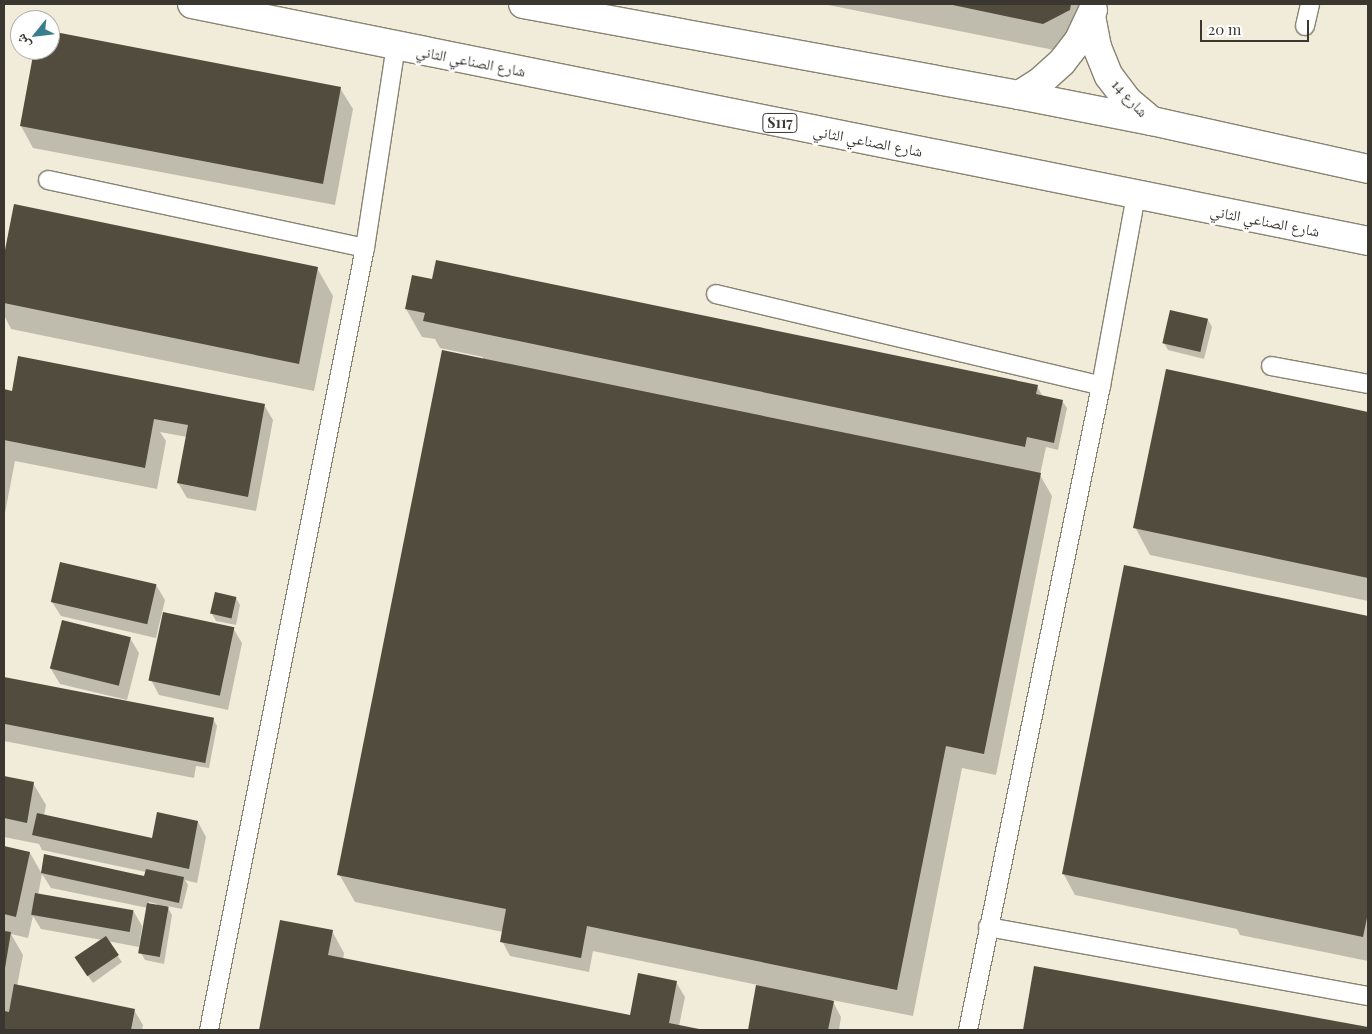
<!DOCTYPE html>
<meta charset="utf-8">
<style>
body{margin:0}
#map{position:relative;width:1372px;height:1034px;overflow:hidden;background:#f1ebd9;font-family:"Playfair Display","Noto Naskh Arabic",serif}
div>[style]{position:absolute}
.shadow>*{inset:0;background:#0003}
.building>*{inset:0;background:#514c3d;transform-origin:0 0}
.roads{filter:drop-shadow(1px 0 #888372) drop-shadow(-1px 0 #888372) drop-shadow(0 1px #888372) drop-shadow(0 -1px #888372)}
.lane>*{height:18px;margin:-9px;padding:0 9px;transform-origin:9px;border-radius:9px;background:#fff}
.street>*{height:28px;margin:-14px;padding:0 14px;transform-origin:14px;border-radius:14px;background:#fff}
.primary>*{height:28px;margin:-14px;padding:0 14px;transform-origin:14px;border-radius:14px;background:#fff}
span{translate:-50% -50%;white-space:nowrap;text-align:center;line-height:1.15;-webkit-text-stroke:5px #fff;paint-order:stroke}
.shield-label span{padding:1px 4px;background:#fff;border:1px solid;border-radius:4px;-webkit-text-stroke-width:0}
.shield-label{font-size:14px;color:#393730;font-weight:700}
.street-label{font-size:15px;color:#393730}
.frame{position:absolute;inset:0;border:5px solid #393730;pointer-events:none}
.north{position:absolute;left:10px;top:10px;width:50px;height:50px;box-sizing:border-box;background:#fff;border:1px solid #b0afac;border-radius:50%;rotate:241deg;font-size:14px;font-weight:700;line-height:20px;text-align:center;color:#393730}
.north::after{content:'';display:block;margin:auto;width:18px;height:22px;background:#3a7e8d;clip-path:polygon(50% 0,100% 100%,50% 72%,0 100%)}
.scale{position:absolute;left:1200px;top:20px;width:109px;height:22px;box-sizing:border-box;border:2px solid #393730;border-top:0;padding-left:6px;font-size:15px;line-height:18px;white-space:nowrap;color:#393730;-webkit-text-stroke:4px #fff;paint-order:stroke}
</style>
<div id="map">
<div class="shadow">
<i style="clip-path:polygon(823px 4px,1090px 4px,1059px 51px)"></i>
<i style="clip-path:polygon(50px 33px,340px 88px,353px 109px,335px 205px,33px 148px,21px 126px,35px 50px,50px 50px)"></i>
<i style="clip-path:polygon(15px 206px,317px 268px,333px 296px,314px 391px,11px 329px,4px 315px,4px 261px)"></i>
<i style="clip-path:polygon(406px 309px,1037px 386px,1043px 397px,1062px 401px,1067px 408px,1058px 450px,1046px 447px,1040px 475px,1052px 496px,996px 775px,962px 768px,913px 1016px,832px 1000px,841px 1017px,839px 1030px,749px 1030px,758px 985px,593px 951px,589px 972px,510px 956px,502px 941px,503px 932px,355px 902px,339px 874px,483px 357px,440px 348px,435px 339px,422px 337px)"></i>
<i style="clip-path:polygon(1208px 320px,1212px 327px,1204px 359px,1168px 350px,1164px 343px)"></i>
<i style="clip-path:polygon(1167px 371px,1368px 414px,1368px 601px,1150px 555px,1135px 527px)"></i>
<i style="clip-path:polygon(4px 391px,264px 405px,273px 420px,256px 511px,187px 498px,178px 483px,187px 437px,160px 432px,166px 441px,157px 489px,15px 461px,4px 518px)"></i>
<i style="clip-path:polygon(1125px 567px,1368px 617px,1368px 961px,1240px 935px,1237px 929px,1075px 895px,1063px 873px)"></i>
<i style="clip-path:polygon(156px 585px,165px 600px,156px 638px,61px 616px,52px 602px)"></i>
<i style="clip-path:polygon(236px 598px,240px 605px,236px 625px,216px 621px,212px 614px)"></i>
<i style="clip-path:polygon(233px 628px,242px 643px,228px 710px,159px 695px,151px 680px)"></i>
<i style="clip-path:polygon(130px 638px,139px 653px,127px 700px,60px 684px,51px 669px)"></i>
<i style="clip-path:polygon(4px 679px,213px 719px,217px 726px,209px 768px,196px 766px,194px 778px,4px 741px)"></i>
<i style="clip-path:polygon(evenodd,4px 777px,33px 783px,46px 805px,44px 816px,153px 839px,198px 822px,206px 837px,197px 883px,185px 880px,188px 885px,182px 909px,167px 906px,172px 915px,164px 964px,145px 960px,141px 953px,148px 908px,51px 888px,42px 874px,45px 856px,145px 877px,146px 872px,42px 850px,39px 844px,4px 837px,4px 777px,149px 902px,157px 904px,157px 906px,149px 905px,149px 902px)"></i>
<i style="clip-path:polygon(4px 847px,30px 853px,42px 874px,38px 895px,134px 912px,142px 926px,139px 947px,107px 941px,122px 962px,93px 983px,81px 966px,102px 940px,41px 929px,33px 916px,28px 938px,11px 934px,23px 955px,17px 986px,134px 1010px,143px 1025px,142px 1030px,4px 1030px)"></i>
<i style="clip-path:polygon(281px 922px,332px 931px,344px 953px,343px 960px,633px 1017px,676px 982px,685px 997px,679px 1026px,700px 1030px,261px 1030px)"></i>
<i style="clip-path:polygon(1035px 967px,1368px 1028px,1368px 1030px,1024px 1030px)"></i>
</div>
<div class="building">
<i style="clip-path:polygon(948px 4px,1071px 4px,1070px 10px,1043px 24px)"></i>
<i style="clip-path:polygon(50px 31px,341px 87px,323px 184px,20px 126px,34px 50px,50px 50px)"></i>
<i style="clip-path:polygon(14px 204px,318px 267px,299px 364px,4px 303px,4px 255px)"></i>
<i style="clip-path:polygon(436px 260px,1038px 385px,1036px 394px,1063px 400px,1054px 443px,1027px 437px,1025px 447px,423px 321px,425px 313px,405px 309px,412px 275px,432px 279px)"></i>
<i style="left:1170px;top:310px;width:39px;height:34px;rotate:13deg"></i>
<i style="clip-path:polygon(442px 350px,1041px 473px,984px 754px,946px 746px,897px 990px,587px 926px,581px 958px,500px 942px,506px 909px,337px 875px)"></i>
<i style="clip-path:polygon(18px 356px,265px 404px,248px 497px,177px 483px,188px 425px,154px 419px,145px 468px,4px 440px,4px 389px,12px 391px)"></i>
<i style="clip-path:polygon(1166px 369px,1368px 412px,1368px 578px,1133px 528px)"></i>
<i style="left:60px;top:562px;width:99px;height:41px;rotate:13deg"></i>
<i style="clip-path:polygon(1124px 565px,1368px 616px,1368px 913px,1363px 937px,1062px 874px)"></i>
<i style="left:215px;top:592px;width:22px;height:22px;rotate:13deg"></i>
<i style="left:163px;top:612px;width:73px;height:70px;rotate:12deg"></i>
<i style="left:62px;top:620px;width:71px;height:50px;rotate:14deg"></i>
<i style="left:4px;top:677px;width:214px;height:46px;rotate:11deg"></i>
<i style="clip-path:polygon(4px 776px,34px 782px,27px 823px,4px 818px)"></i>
<i style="clip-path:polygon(157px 812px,198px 821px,189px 869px,32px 835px,37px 813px,152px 838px)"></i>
<i style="clip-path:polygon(4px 846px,30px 852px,16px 917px,4px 914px)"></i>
<i style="clip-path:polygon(44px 854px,144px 876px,146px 869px,184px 877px,179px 903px,41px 873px)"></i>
<i style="left:35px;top:893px;width:100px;height:22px;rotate:10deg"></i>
<i style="left:147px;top:903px;width:22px;height:51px;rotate:10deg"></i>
<i style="clip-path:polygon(280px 920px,333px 930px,328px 955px,630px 1015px,638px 973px,677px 981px,669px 1023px,704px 1030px,259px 1030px)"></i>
<i style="clip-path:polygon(4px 931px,11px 932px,5px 968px,4px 968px)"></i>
<i style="left:106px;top:936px;width:23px;height:38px;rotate:56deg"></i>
<i style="clip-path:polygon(1034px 966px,1368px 1027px,1368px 1030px,1023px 1030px)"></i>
<i style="clip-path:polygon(14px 984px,135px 1009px,131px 1030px,4px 1030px,4px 1011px,9px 1012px)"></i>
<i style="clip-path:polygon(756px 985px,834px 1001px,828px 1030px,748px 1030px)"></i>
</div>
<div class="roads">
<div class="lane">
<i style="left:1305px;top:26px;width:23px;rotate:-77deg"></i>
<i style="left:48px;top:180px;width:324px;rotate:12.1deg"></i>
<i style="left:716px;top:294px;width:396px;rotate:13.4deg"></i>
<i style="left:1271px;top:366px;width:99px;rotate:10.5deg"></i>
<i style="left:988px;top:927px;width:386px;rotate:10.3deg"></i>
<i style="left:209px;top:1030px;width:797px;rotate:-78.72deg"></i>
<i style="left:365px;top:248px;width:204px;rotate:-81.3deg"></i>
<i style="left:968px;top:1030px;width:658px;rotate:-78.33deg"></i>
<i style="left:1101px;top:386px;width:194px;rotate:-79.6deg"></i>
</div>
<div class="street">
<i style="left:1091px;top:16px;width:32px;rotate:79deg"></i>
<i style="left:1097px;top:47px;width:31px;rotate:68deg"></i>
<i style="left:1109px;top:76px;width:31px;rotate:53deg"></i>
<i style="left:1128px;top:101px;width:31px;rotate:40deg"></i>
<i style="left:1019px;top:95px;width:26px;rotate:-32deg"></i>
<i style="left:1041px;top:81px;width:28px;rotate:-42deg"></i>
<i style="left:1062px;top:62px;width:28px;rotate:-52deg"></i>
<i style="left:1079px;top:40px;width:33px;rotate:-65deg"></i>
</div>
<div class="primary">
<i style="left:192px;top:4px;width:1200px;rotate:11.39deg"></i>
<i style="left:523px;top:4px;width:504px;rotate:10.4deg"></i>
<i style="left:1019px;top:95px;width:136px;rotate:11.1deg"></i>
<i style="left:1152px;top:121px;width:221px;rotate:12.5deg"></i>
</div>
</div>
<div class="shield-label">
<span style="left:780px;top:123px">S117</span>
</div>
<div class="street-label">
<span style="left:471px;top:61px;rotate:11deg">شارع الصناعي الثاني</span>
<span style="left:1130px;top:98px;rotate:47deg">شارع 14</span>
<span style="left:868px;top:141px;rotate:11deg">شارع الصناعي الثاني</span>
<span style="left:1265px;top:221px;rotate:11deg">شارع الصناعي الثاني</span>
</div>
<div class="frame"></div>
<div class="north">ش</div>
<div class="scale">20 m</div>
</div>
